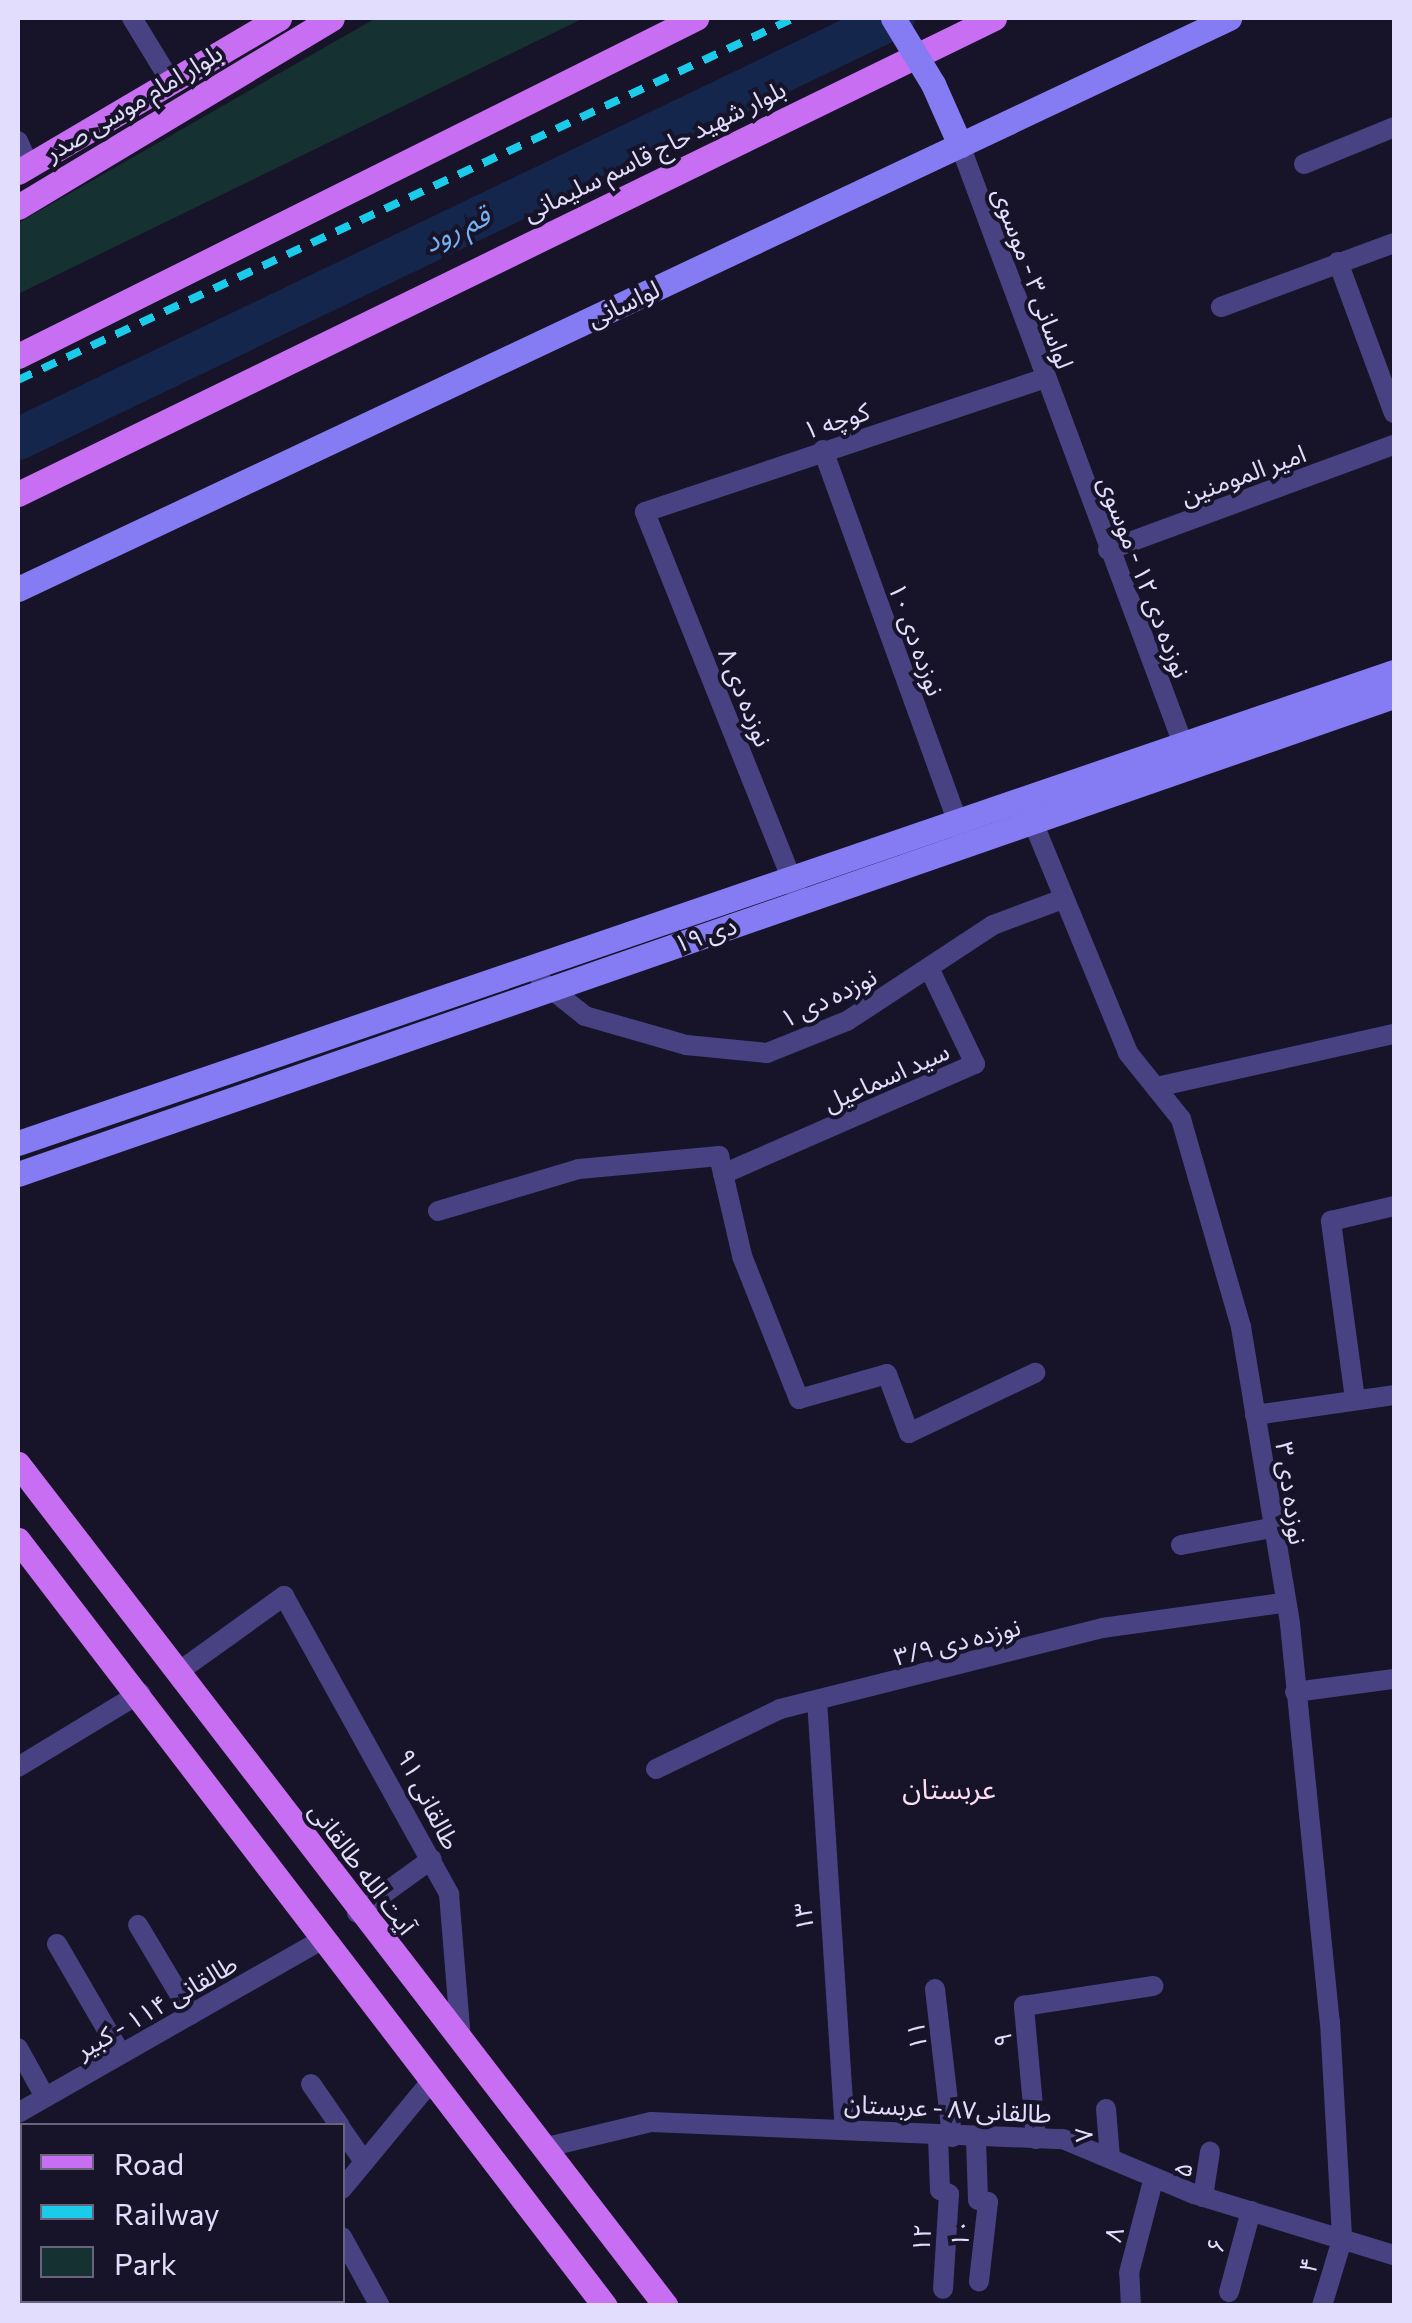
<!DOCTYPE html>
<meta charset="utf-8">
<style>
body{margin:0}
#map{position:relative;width:1412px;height:2323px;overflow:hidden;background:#171328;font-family:Commissioner,"Noto Sans Arabic",sans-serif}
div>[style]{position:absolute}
.green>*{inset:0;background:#163131}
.river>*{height:42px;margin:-21px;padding:0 21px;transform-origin:21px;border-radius:21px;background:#14264b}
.minor>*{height:20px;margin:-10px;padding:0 10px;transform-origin:10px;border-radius:10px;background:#484282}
.secondary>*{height:25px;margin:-12.5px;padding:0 12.5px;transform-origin:12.5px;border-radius:12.5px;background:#857cf3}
.primary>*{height:25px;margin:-12.5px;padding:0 12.5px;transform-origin:12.5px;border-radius:12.5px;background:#c76ef2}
.rail>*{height:8px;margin-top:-4px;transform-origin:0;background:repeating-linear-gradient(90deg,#1acbea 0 15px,transparent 0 27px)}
.secondary-bridge>*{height:25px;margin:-12.5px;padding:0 12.5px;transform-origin:12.5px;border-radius:12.5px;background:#857cf3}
span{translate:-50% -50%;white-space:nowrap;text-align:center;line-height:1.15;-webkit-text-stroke:8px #171328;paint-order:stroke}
.street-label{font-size:25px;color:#e2ddfc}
.water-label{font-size:28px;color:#74b1f2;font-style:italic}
.neighbourhood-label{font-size:28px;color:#fcdef0}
.frame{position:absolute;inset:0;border:20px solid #e2ddfc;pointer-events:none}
.legend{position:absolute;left:20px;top:2123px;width:325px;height:180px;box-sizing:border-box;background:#171328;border:2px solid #68647d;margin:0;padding:12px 18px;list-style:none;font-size:30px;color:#e2ddfc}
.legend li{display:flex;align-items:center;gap:20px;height:50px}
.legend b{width:50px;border:2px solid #68647d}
</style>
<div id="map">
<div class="green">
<i style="clip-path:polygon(376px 18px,584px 18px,18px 294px,18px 223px)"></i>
</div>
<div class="river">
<i style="left:18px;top:439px;width:972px;rotate:-25.67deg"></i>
</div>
<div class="minor">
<i style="left:132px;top:18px;width:75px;rotate:58.6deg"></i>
<i style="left:18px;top:141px;width:27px;rotate:66deg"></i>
<i style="left:960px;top:145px;width:639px;rotate:69.58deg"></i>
<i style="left:1304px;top:164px;width:97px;rotate:-22.3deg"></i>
<i style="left:1338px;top:262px;width:161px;rotate:69.7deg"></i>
<i style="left:1221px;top:307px;width:184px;rotate:-20.3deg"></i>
<i style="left:823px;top:450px;width:408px;rotate:70.1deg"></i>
<i style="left:1108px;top:550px;width:305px;rotate:-20.2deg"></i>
<i style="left:1028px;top:810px;width:263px;rotate:67.6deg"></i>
<i style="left:1128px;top:1053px;width:85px;rotate:51.2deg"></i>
<i style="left:1181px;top:1119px;width:216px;rotate:73.9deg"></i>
<i style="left:1241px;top:1327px;width:301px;rotate:80.6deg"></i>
<i style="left:1290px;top:1624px;width:400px;rotate:84.3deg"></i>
<i style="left:1330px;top:2022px;width:218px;rotate:86.8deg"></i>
<i style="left:1342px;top:2240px;width:69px;rotate:106.9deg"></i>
<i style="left:796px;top:890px;width:407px;rotate:-111.8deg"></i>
<i style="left:645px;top:512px;width:420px;rotate:-18.5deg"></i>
<i style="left:541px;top:981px;width:56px;rotate:38.5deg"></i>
<i style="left:585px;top:1016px;width:105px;rotate:16deg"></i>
<i style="left:686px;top:1045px;width:81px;rotate:5.6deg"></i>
<i style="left:767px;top:1053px;width:86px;rotate:-21.8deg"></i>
<i style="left:847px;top:1021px;width:175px;rotate:-33.3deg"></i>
<i style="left:993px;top:925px;width:72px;rotate:-20.5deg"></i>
<i style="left:1161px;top:1086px;width:239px;rotate:-12.6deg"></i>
<i style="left:723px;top:1174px;width:275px;rotate:-23.6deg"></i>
<i style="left:975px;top:1064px;width:102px;rotate:-115.6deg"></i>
<i style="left:438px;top:1211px;width:147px;rotate:-16.6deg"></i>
<i style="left:579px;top:1169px;width:141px;rotate:-5.3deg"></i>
<i style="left:719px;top:1156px;width:103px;rotate:77deg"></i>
<i style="left:742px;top:1256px;width:154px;rotate:68.3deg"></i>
<i style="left:799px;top:1399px;width:91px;rotate:-15.9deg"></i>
<i style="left:887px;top:1374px;width:63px;rotate:69.6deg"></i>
<i style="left:909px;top:1433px;width:140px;rotate:-25.5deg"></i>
<i style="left:1355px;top:1399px;width:180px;rotate:-97.7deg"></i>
<i style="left:1331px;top:1221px;width:65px;rotate:-13.4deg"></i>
<i style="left:1255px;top:1415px;width:140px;rotate:-8.2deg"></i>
<i style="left:1181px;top:1545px;width:92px;rotate:-10.7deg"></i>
<i style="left:181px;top:1670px;width:127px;rotate:-35.7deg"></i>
<i style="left:284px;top:1596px;width:341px;rotate:61deg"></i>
<i style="left:449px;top:1894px;width:146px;rotate:85.3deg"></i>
<i style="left:1295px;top:1692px;width:100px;rotate:-7.5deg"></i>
<i style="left:817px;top:1700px;width:430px;rotate:86.3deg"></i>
<i style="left:18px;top:1767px;width:143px;rotate:-31.2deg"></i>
<i style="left:656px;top:1769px;width:138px;rotate:-25.8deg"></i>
<i style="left:780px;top:1709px;width:332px;rotate:-14.1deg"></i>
<i style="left:1102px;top:1628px;width:183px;rotate:-7.9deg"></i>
<i style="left:357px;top:1913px;width:92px;rotate:-35.8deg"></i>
<i style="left:138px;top:1925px;width:104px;rotate:59.2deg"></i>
<i style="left:57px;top:1944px;width:127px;rotate:59.8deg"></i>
<i style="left:935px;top:1989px;width:149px;rotate:83.4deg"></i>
<i style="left:18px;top:2048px;width:56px;rotate:61.1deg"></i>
<i style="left:311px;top:2084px;width:51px;rotate:55.4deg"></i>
<i style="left:1106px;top:2109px;width:49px;rotate:85.3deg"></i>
<i style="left:18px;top:2113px;width:345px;rotate:-29.7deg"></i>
<i style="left:342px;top:2130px;width:39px;rotate:55deg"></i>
<i style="left:938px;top:2136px;width:54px;rotate:87.9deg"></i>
<i style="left:940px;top:2190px;width:10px;rotate:24deg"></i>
<i style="left:949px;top:2194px;width:95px;rotate:93.6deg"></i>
<i style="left:976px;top:2139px;width:61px;rotate:88.1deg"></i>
<i style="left:978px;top:2200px;width:10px;rotate:11deg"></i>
<i style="left:988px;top:2202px;width:80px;rotate:96.5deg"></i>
<i style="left:1036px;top:2139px;width:134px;rotate:-95.2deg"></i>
<i style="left:1024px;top:2006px;width:131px;rotate:-8.8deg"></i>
<i style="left:543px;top:2148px;width:111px;rotate:-13.5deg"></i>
<i style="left:651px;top:2122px;width:412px;rotate:2.4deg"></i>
<i style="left:1063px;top:2139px;width:142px;rotate:22.8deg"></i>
<i style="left:1194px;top:2194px;width:209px;rotate:17deg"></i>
<i style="left:342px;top:2189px;width:136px;rotate:-50.4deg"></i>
<i style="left:1203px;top:2197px;width:46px;rotate:-81.2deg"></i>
<i style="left:342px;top:2237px;width:79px;rotate:61.2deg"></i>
<i style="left:1229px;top:2292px;width:84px;rotate:-74.8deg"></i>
<i style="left:169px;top:2306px;width:12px;rotate:-31deg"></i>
<i style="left:1131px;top:2306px;width:33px;rotate:-93deg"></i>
<i style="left:1129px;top:2273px;width:99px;rotate:-75.4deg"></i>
</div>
<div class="secondary">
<i style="left:933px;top:84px;width:67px;rotate:66.1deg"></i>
<i style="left:18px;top:589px;width:1339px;rotate:-25.24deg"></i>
<i style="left:18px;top:1143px;width:1454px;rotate:-18.9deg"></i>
<i style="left:18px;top:1174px;width:1457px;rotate:-19.16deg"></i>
</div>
<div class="primary">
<i style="left:18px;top:172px;width:303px;rotate:-30.5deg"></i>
<i style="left:18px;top:207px;width:366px;rotate:-31deg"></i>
<i style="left:18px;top:356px;width:758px;rotate:-26.5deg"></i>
<i style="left:18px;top:494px;width:1086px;rotate:-26deg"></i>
<i style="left:18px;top:1464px;width:1062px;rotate:52.42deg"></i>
<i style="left:18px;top:1540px;width:965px;rotate:52.54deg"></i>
</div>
<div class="rail">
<i style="left:18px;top:380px;width:856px;rotate:-25.01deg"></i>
</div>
<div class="secondary-bridge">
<i style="left:893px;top:18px;width:77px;rotate:58.8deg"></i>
</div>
<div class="street-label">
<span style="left:133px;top:102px;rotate:-31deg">بلوار امام موسی صدر</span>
<span style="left:654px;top:150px;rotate:-26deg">بلوار شهید حاج قاسم سلیمانی</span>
<span style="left:1034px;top:278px;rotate:70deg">لواسانی ۳ - موسوی</span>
<span style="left:623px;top:303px;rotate:-25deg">لواسانی</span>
<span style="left:836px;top:420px;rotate:-18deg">کوچه ۱</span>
<span style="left:1243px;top:474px;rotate:-20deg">امیر المومنین</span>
<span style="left:1145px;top:577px;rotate:69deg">نوزده دی ۱۲ - موسوی</span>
<span style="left:917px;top:639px;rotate:70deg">نوزده دی ۱۰</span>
<span style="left:746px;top:697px;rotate:68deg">نوزده دی ۸</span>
<span style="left:705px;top:934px;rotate:-19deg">۱۹ دی</span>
<span style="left:828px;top:997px;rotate:-26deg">نوزده دی ۱</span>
<span style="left:886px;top:1076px;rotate:-24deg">سید اسماعیل</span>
<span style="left:1292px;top:1493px;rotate:82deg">نوزده دی ۳</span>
<span style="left:957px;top:1641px;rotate:-14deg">نوزده دی ۳/۹</span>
<span style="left:429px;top:1799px;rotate:63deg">طالقانی ۹۱</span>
<span style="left:363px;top:1868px;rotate:53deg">آیت الله طالقانی</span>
<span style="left:803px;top:1917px;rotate:-95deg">۱۳</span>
<span style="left:156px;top:2006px;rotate:-30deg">طالقانی ۱۱۴ - کبیر</span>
<span style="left:916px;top:2036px;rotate:-97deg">۱۱</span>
<span style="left:1002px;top:2040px;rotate:-95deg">۹</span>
<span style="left:948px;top:2108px;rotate:3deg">طالقانی۸۷ - عربستان</span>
<span style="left:1083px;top:2135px;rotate:-94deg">۷</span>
<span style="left:1182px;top:2170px;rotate:-81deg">۵</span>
<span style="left:960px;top:2233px;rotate:-83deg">۱۰</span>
<span style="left:1113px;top:2234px;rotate:-75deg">۸</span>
<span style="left:921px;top:2238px;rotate:-86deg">۱۲</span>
<span style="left:1215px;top:2245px;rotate:-75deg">۶</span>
<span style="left:1308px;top:2265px;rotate:-73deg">۴</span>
</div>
<div class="water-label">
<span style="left:456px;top:228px;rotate:-26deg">قم رود</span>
</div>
<div class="neighbourhood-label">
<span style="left:949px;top:1788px">عربستان</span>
</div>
<div class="frame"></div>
<ul class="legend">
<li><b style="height:12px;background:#c76ef2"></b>Road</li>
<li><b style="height:12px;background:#1acbea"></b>Railway</li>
<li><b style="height:28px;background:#163131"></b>Park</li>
</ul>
</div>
